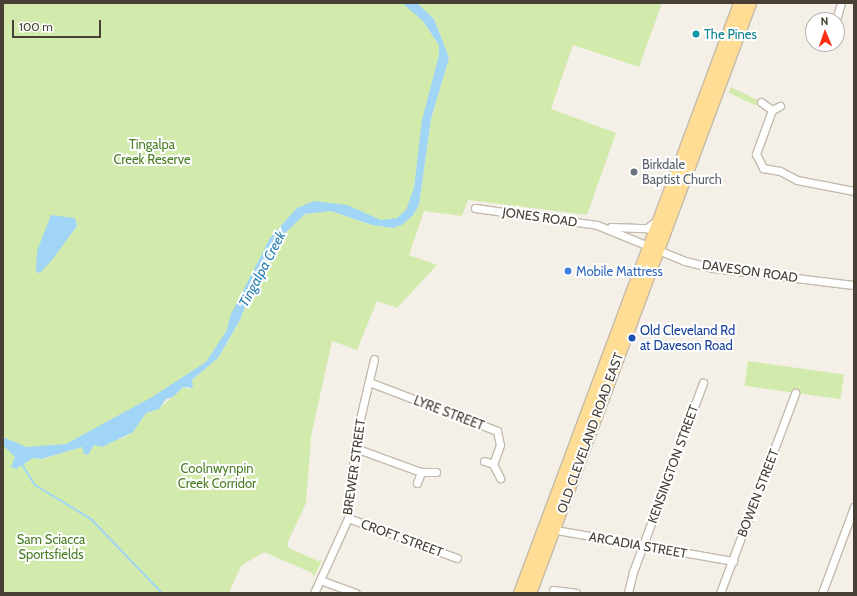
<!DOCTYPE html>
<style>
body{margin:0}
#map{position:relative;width:857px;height:596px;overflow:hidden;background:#f4f0e7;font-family:Cabin,sans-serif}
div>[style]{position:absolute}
.green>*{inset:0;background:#d2ebad;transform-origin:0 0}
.water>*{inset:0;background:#a0d5f5}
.stream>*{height:2px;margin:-1px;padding:0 1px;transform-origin:1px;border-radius:1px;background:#a0d5f5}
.roads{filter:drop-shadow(1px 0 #c4baac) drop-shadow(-1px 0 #c4baac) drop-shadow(0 1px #c4baac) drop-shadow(0 -1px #c4baac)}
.street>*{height:7px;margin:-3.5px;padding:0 3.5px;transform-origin:3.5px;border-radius:3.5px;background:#fff}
.primary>*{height:11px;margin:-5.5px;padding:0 5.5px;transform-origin:5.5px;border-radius:5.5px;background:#ffdd95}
.dots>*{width:11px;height:11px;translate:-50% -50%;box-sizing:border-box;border:2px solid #fff;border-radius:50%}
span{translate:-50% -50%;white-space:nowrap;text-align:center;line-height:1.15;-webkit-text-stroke:4px #fff;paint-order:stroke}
.culture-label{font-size:13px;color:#0d838f}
.left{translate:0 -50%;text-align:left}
.park-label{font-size:13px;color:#4a7e25}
.worship-label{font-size:13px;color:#5b616d}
.street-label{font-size:13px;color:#484035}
.shop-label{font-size:13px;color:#366cbe}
.transit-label{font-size:13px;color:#164399}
.water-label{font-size:14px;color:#267db2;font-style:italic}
.frame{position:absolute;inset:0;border:4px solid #484035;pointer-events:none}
.north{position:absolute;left:805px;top:12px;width:40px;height:40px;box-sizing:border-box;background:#fff;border:1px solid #b6b3ae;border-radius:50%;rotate:358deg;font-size:11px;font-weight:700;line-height:16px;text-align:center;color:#484035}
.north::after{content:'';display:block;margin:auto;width:14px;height:18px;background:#ff2d13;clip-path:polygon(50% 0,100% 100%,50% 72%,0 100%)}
.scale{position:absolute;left:12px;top:20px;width:89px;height:18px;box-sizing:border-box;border:2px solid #484035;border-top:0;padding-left:5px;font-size:12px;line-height:14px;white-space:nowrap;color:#484035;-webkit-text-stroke:3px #fff;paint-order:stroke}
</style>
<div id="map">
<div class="green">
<i style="clip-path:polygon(3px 3px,408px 3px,418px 10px,443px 52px,415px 206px,400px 221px,382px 223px,342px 208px,312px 207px,294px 216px,276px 236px,210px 362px,102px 437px,27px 451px,24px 464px,33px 458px,41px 459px,82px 447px,92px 449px,93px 445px,123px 438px,133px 432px,146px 413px,163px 405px,183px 387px,190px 390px,192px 380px,218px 358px,240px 320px,253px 286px,279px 239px,295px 220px,311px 212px,331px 211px,372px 225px,393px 228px,419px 205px,431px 119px,449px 58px,434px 19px,417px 3px,662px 3px,639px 67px,573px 45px,551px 109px,616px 133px,587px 215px,468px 200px,462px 216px,424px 211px,409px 255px,437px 265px,397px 308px,377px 301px,357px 350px,332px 341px,311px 437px,306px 503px,287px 544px,289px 548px,318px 561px,322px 560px,314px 577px,312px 573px,264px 552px,241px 566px,229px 593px,3px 593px)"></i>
<i style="left:731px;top:87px;width:30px;height:6px;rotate:26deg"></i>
<i style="left:748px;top:361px;width:97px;height:25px;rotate:8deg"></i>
</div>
<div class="water">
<i style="clip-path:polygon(402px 3px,417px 3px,434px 19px,449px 58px,431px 119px,419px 205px,413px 215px,402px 225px,393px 228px,372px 225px,331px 211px,305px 214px,279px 239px,253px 286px,240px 320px,218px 358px,192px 380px,193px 388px,183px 387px,173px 397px,166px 399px,159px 409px,146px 413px,133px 432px,102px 447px,94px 445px,88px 455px,84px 454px,82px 447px,41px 459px,33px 458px,16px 469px,11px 467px,15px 457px,3px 445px,3px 437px,26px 447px,66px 444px,152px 397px,206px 362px,227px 330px,230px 316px,270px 238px,297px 208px,314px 201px,347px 205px,381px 220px,397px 218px,406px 210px,414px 188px,422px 120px,439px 55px,439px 45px,423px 21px)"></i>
<i style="clip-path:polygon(51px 215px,75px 218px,77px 226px,52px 260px,40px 273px,36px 272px,37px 251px)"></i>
</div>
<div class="stream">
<i style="left:24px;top:462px;width:4px;rotate:104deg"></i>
<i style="left:23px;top:466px;width:22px;rotate:58deg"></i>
<i style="left:35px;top:485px;width:66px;rotate:31.3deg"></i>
<i style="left:91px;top:519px;width:103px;rotate:46.2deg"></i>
</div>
<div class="roads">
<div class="street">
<i style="left:836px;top:20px;width:18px;rotate:-74deg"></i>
<i style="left:761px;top:102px;width:14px;rotate:36deg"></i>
<i style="left:772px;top:110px;width:9px;rotate:-27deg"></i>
<i style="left:772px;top:110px;width:47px;rotate:110deg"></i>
<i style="left:756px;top:154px;width:16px;rotate:63deg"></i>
<i style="left:763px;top:168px;width:17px;rotate:10deg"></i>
<i style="left:780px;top:171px;width:19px;rotate:28deg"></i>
<i style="left:797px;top:180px;width:58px;rotate:10.9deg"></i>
<i style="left:475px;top:208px;width:123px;rotate:7.9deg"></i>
<i style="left:597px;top:225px;width:95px;rotate:22.2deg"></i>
<i style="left:685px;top:261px;width:29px;rotate:14deg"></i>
<i style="left:713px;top:268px;width:142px;rotate:6.9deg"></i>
<i style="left:611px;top:227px;width:36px;rotate:2deg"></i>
<i style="left:647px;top:228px;width:11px;rotate:-38deg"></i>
<i style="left:369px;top:382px;width:137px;rotate:20.9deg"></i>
<i style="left:497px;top:431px;width:14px;rotate:78deg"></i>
<i style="left:500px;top:445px;width:20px;rotate:110deg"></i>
<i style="left:355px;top:448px;width:70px;rotate:20deg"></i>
<i style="left:484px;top:461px;width:9px;rotate:18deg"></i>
<i style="left:493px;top:464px;width:16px;rotate:63deg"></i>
<i style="left:417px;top:483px;width:12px;rotate:-70deg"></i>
<i style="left:421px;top:472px;width:15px"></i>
<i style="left:348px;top:518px;width:116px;rotate:20.2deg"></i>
<i style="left:550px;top:529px;width:186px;rotate:9.9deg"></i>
<i style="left:320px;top:580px;width:38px;rotate:20deg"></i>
<i style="left:553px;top:590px;width:23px;rotate:7deg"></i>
<i style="left:314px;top:593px;width:82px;rotate:-65.6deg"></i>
<i style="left:348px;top:518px;width:82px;rotate:-84.4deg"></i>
<i style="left:356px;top:436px;width:79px;rotate:-76.8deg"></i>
<i style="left:628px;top:593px;width:22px;rotate:-77deg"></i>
<i style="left:633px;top:572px;width:202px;rotate:-69.7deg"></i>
<i style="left:720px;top:593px;width:214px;rotate:-69.4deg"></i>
<i style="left:822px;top:593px;width:92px;rotate:-69.6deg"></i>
</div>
<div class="primary">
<i style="left:519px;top:593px;width:630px;rotate:-69.55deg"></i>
<i style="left:530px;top:593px;width:630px;rotate:-69.55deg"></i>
</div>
</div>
<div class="dots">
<i style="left:696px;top:34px;background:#0f9aa8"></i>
<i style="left:634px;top:172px;background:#6b7280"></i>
<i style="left:568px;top:271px;background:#3f7fe0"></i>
<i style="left:632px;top:338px;background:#1a4fb4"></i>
</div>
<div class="culture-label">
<span class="left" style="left:704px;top:34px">The Pines</span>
</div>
<div class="park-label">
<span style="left:152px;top:152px">Tingalpa<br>Creek Reserve</span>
<span style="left:217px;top:476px">Coolnwynpin<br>Creek Corridor</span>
<span style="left:51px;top:547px">Sam Sciacca<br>Sportsfields</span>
</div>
<div class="worship-label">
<span class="left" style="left:642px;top:172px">Birkdale<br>Baptist Church</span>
</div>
<div class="street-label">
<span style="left:540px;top:217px;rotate:8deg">JONES ROAD</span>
<span style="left:750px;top:271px;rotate:8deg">DAVESON ROAD</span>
<span style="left:449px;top:413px;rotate:21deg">LYRE STREET</span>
<span style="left:590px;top:433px;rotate:-70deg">OLD CLEVELAND ROAD EAST</span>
<span style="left:673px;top:464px;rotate:-70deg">KENSINGTON STREET</span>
<span style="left:354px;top:467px;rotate:-82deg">BREWER STREET</span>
<span style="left:758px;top:493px;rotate:-69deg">BOWEN STREET</span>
<span style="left:402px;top:538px;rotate:20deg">CROFT STREET</span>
<span style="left:638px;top:545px;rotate:10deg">ARCADIA STREET</span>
</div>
<div class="shop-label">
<span class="left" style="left:576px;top:271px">Mobile Mattress</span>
</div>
<div class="transit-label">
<span class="left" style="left:640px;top:338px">Old Cleveland Rd<br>at Daveson Road</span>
</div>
<div class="water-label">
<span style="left:262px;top:269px;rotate:-62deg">Tingalpa Creek</span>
</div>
<div class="frame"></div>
<div class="north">N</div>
<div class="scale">100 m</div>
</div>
